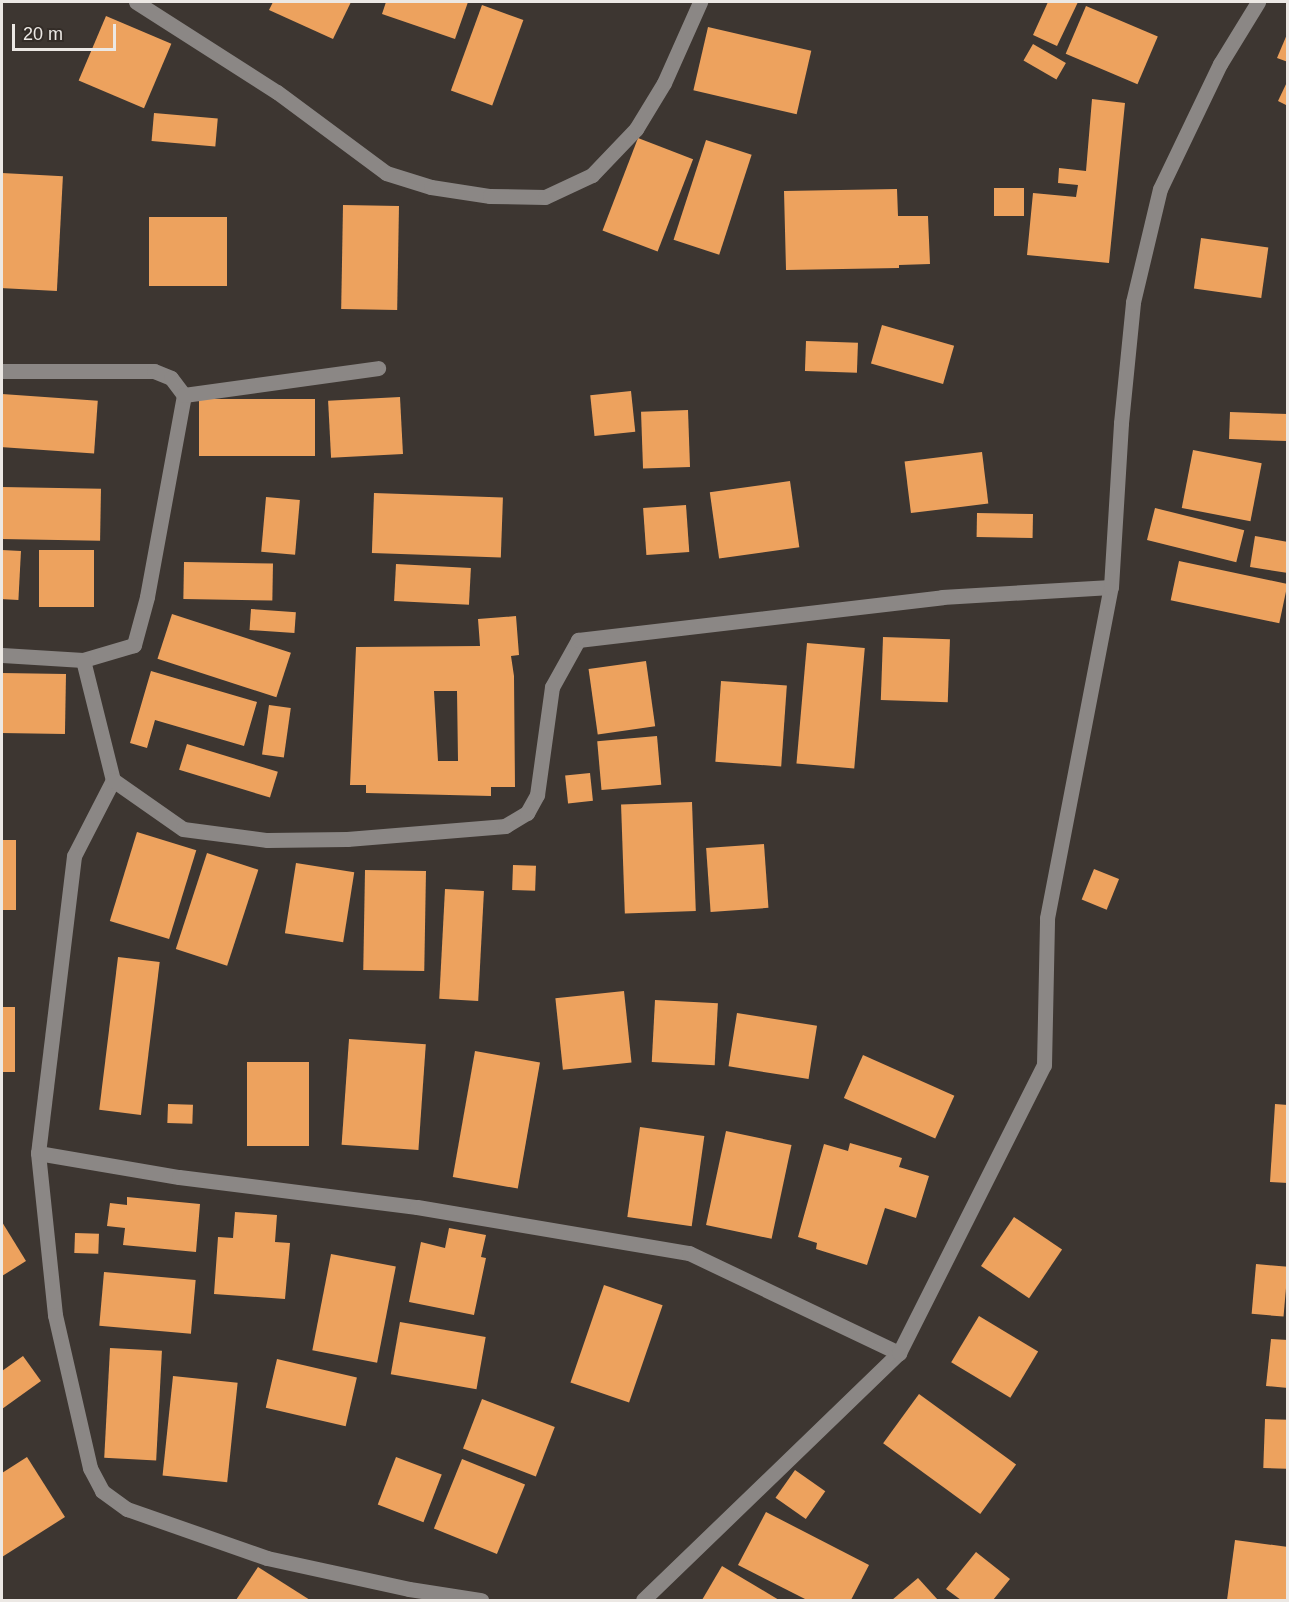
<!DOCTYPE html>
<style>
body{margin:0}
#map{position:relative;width:1289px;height:1602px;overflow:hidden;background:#3d3631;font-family:Arial,sans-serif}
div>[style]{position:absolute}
.building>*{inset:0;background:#eda25e;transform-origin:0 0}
.minor>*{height:15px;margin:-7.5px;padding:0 7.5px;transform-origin:7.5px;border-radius:7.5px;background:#8b8785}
span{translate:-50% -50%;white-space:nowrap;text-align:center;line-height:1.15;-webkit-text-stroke:6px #332c27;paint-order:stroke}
.frame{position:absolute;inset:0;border:3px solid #ece8e4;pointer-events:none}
.scale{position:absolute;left:12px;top:24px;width:104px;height:27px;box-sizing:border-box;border:3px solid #ece8e4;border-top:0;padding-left:8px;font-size:18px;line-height:21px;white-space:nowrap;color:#ece8e4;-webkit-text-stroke:4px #332c27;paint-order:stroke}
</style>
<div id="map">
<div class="building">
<i style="clip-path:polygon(273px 2px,351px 2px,333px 39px,269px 10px)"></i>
<i style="clip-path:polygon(386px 2px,468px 2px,455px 39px,382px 14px)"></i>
<i style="clip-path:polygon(1048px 2px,1078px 2px,1057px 46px,1033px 35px)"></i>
<i style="left:482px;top:5px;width:44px;height:91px;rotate:20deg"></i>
<i style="left:1086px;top:6px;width:78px;height:52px;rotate:23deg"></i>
<i style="left:106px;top:16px;width:71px;height:70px;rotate:23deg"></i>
<i style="left:708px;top:27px;width:106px;height:65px;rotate:13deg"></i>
<i style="clip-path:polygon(1288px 32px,1288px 62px,1277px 58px)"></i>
<i style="left:1033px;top:44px;width:38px;height:19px;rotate:30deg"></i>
<i style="clip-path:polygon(1288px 80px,1288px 106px,1278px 101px)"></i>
<i style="clip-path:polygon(1092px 99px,1125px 103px,1109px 263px,1027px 255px,1033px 193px,1076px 197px,1078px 185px,1058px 183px,1059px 168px,1086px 171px)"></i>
<i style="left:154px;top:113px;width:64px;height:28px;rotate:5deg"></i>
<i style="left:638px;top:138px;width:59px;height:99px;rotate:21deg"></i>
<i style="left:706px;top:140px;width:48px;height:105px;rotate:18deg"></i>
<i style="left:2px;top:173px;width:61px;height:115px;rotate:3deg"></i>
<i style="left:994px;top:188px;width:30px;height:28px"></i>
<i style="clip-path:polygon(897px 189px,898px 216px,928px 216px,930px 264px,899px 265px,899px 268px,786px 270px,784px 191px)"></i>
<i style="left:343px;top:205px;width:56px;height:104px;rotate:1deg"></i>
<i style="left:149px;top:217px;width:78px;height:69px"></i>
<i style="left:1201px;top:238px;width:68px;height:51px;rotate:8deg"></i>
<i style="left:882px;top:325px;width:75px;height:40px;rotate:16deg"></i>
<i style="left:806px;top:341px;width:52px;height:30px;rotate:2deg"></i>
<i style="left:631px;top:391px;width:41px;height:41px;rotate:84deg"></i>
<i style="left:2px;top:394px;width:96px;height:53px;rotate:4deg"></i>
<i style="left:400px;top:397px;width:57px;height:72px;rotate:87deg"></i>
<i style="left:199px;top:399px;width:116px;height:57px"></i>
<i style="left:688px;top:410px;width:57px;height:47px;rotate:88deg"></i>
<i style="left:1230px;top:412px;width:58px;height:27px;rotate:2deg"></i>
<i style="left:1193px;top:450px;width:70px;height:59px;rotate:11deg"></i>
<i style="left:982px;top:452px;width:52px;height:78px;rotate:83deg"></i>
<i style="left:790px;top:481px;width:67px;height:81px;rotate:82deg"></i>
<i style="left:2px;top:487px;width:99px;height:52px;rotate:1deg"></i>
<i style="left:374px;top:493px;width:129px;height:60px;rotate:2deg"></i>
<i style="left:266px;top:497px;width:34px;height:55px;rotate:5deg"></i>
<i style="left:686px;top:505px;width:47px;height:43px;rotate:86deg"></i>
<i style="left:1155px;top:508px;width:92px;height:33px;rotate:14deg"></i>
<i style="left:977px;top:513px;width:56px;height:24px;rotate:1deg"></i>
<i style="clip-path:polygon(1255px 536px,1288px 542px,1288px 573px,1250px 567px)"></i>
<i style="left:2px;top:550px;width:19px;height:49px;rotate:3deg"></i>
<i style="left:94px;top:550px;width:57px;height:55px;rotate:90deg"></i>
<i style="left:1179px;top:561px;width:111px;height:40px;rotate:12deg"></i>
<i style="left:184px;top:562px;width:89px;height:37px;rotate:1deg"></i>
<i style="left:396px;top:564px;width:75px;height:37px;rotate:3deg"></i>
<i style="left:251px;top:609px;width:45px;height:21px;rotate:4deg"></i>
<i style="left:172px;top:614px;width:125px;height:47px;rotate:18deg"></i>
<i style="clip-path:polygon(evenodd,516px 616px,519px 655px,511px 656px,514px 676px,515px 787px,491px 787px,491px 796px,366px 793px,366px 785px,350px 785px,356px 647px,480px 646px,478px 619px,516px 616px,434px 691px,457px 691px,458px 761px,438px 761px,434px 691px)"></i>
<i style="left:883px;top:637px;width:67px;height:63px;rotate:2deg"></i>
<i style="left:807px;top:643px;width:58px;height:121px;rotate:5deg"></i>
<i style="left:646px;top:661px;width:66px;height:58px;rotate:82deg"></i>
<i style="clip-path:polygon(151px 671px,257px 702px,244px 746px,155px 720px,147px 748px,130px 743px)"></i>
<i style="left:2px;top:673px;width:64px;height:60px;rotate:1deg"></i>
<i style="left:721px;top:681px;width:66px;height:81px;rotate:4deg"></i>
<i style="left:269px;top:705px;width:22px;height:50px;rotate:8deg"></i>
<i style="left:657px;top:736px;width:49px;height:60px;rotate:85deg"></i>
<i style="left:187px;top:744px;width:95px;height:27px;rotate:17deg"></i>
<i style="left:590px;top:773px;width:28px;height:25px;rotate:84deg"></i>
<i style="left:692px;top:802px;width:109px;height:71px;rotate:88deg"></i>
<i style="left:137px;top:832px;width:62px;height:93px;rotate:17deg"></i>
<i style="left:2px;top:840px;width:14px;height:70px"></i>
<i style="left:764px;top:844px;width:64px;height:58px;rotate:86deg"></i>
<i style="left:207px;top:853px;width:54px;height:101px;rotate:18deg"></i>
<i style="left:296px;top:863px;width:59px;height:71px;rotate:9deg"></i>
<i style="left:513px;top:865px;width:23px;height:25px;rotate:2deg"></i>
<i style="left:1094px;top:869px;width:27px;height:33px;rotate:22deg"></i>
<i style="left:365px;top:870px;width:61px;height:100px;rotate:1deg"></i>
<i style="left:445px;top:889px;width:39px;height:110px;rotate:3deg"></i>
<i style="left:118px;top:957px;width:42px;height:154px;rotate:7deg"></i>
<i style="left:624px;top:991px;width:72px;height:69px;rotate:84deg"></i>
<i style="left:655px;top:1000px;width:63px;height:62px;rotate:3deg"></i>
<i style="left:2px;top:1007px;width:13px;height:65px"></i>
<i style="left:737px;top:1013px;width:81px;height:54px;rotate:9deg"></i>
<i style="left:349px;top:1039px;width:77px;height:106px;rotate:4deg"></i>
<i style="left:475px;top:1051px;width:66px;height:128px;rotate:10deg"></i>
<i style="left:863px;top:1055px;width:100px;height:47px;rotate:24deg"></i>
<i style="left:247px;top:1062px;width:62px;height:84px"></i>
<i style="left:168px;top:1104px;width:25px;height:19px;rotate:2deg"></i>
<i style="clip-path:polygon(1275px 1104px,1288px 1105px,1288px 1183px,1270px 1182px)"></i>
<i style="left:640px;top:1127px;width:65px;height:91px;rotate:8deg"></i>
<i style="left:726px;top:1131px;width:67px;height:96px;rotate:12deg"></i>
<i style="clip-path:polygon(850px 1143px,902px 1158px,899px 1167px,929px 1176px,916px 1218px,885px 1208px,867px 1265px,816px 1249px,817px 1243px,798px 1237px,824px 1144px,848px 1151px)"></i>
<i style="clip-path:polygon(127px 1197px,200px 1204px,196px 1252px,123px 1245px,125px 1228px,107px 1226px,110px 1203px,127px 1205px)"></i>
<i style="clip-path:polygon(235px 1212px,277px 1215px,275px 1242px,290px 1243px,285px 1299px,214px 1294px,218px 1237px,233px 1238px)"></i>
<i style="left:1014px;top:1217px;width:58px;height:59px;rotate:34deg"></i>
<i style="clip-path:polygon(2px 1222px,26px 1261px,2px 1276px)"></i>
<i style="clip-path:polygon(449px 1228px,486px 1235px,481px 1257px,486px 1258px,474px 1315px,409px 1302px,421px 1242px,445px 1248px)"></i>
<i style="left:75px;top:1233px;width:24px;height:20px;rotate:2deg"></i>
<i style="left:331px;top:1254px;width:66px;height:98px;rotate:11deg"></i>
<i style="left:1256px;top:1264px;width:32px;height:50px;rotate:5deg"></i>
<i style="left:104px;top:1272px;width:92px;height:54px;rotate:5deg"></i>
<i style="left:604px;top:1285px;width:62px;height:103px;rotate:19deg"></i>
<i style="left:979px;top:1316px;width:69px;height:54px;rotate:31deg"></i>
<i style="left:400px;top:1322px;width:87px;height:53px;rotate:10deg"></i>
<i style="clip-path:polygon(1271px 1339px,1288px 1340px,1288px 1388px,1266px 1386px)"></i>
<i style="left:110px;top:1348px;width:52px;height:110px;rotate:3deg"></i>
<i style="clip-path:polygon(23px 1356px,41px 1381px,2px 1409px,2px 1371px)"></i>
<i style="left:277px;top:1359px;width:82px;height:50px;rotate:13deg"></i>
<i style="left:173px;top:1376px;width:65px;height:100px;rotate:6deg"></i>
<i style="left:919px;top:1394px;width:120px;height:61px;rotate:36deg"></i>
<i style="left:482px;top:1399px;width:78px;height:53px;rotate:21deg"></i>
<i style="left:1265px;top:1419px;width:23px;height:49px;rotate:2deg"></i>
<i style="clip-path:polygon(27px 1457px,65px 1517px,2px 1557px,2px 1473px)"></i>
<i style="left:396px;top:1457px;width:49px;height:51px;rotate:21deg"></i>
<i style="left:462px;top:1459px;width:68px;height:75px;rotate:22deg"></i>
<i style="left:795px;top:1470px;width:37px;height:34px;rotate:35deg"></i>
<i style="clip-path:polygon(766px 1512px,869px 1565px,851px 1600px,807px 1600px,738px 1565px)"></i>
<i style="clip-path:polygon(1235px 1540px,1288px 1547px,1288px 1600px,1227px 1600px)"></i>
<i style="clip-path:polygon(976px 1552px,1010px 1579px,993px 1600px,961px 1600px,946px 1589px)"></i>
<i style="clip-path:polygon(722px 1566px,779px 1600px,702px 1600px)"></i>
<i style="clip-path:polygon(258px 1567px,310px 1600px,236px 1600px)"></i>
<i style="clip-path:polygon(918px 1578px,938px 1600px,892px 1600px)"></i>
</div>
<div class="minor">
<i style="left:136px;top:2px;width:167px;rotate:32.6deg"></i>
<i style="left:277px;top:92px;width:136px;rotate:36.6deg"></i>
<i style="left:386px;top:173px;width:47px;rotate:17.3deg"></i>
<i style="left:431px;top:187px;width:60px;rotate:8.7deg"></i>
<i style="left:490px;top:196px;width:55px;rotate:1deg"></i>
<i style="left:545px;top:197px;width:52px;rotate:-25.1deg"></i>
<i style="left:592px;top:175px;width:64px;rotate:-46.3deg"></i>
<i style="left:636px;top:129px;width:54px;rotate:-58.7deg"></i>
<i style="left:664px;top:83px;width:89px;rotate:-66deg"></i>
<i style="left:2px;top:371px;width:152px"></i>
<i style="left:154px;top:371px;width:18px;rotate:22deg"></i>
<i style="left:171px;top:378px;width:21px;rotate:53deg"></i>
<i style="left:184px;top:395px;width:205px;rotate:100.4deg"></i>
<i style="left:147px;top:597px;width:50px;rotate:105.2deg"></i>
<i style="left:134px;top:645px;width:53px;rotate:163.6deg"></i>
<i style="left:83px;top:660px;width:81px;rotate:-176.5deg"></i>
<i style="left:184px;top:395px;width:196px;rotate:-7.9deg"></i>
<i style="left:83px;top:660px;width:124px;rotate:76deg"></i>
<i style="left:113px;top:780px;width:85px;rotate:117.2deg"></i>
<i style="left:74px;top:856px;width:299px;rotate:96.9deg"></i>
<i style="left:38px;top:1153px;width:163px;rotate:84deg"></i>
<i style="left:55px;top:1315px;width:157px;rotate:77.1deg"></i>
<i style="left:90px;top:1468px;width:26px;rotate:62deg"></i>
<i style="left:102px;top:1491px;width:31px;rotate:36deg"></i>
<i style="left:127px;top:1509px;width:148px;rotate:19.3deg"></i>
<i style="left:267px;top:1558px;width:145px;rotate:12.3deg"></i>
<i style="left:409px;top:1589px;width:73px;rotate:8.7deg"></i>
<i style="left:113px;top:780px;width:85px;rotate:35deg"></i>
<i style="left:183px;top:829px;width:85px;rotate:7.5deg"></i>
<i style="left:267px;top:840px;width:80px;rotate:-0.7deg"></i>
<i style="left:347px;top:839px;width:159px;rotate:-4.7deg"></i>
<i style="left:505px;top:826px;width:26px;rotate:-31deg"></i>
<i style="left:527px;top:813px;width:21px;rotate:-61deg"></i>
<i style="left:537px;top:795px;width:109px;rotate:-82.1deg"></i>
<i style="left:552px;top:687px;width:54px;rotate:-61deg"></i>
<i style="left:578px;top:640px;width:367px;rotate:-6.7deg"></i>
<i style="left:942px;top:597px;width:169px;rotate:-3.4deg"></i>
<i style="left:38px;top:1153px;width:143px;rotate:9.7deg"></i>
<i style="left:179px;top:1177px;width:240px;rotate:7.2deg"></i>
<i style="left:417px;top:1207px;width:276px;rotate:9.6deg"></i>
<i style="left:689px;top:1253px;width:233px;rotate:25.5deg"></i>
<i style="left:643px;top:1600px;width:356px;rotate:-44deg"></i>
<i style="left:899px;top:1353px;width:322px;rotate:-63.3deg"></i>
<i style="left:1044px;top:1065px;width:147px;rotate:-88.8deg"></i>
<i style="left:1047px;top:918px;width:337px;rotate:-79.1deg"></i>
<i style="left:1111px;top:587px;width:164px;rotate:-86.5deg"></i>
<i style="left:1121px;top:423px;width:122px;rotate:-84.3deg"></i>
<i style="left:1133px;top:302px;width:116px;rotate:-76.6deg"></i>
<i style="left:1160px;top:189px;width:139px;rotate:-64.4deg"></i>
<i style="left:1220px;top:64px;width:73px;rotate:-58.5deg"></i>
</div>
<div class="frame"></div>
<div class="scale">20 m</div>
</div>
